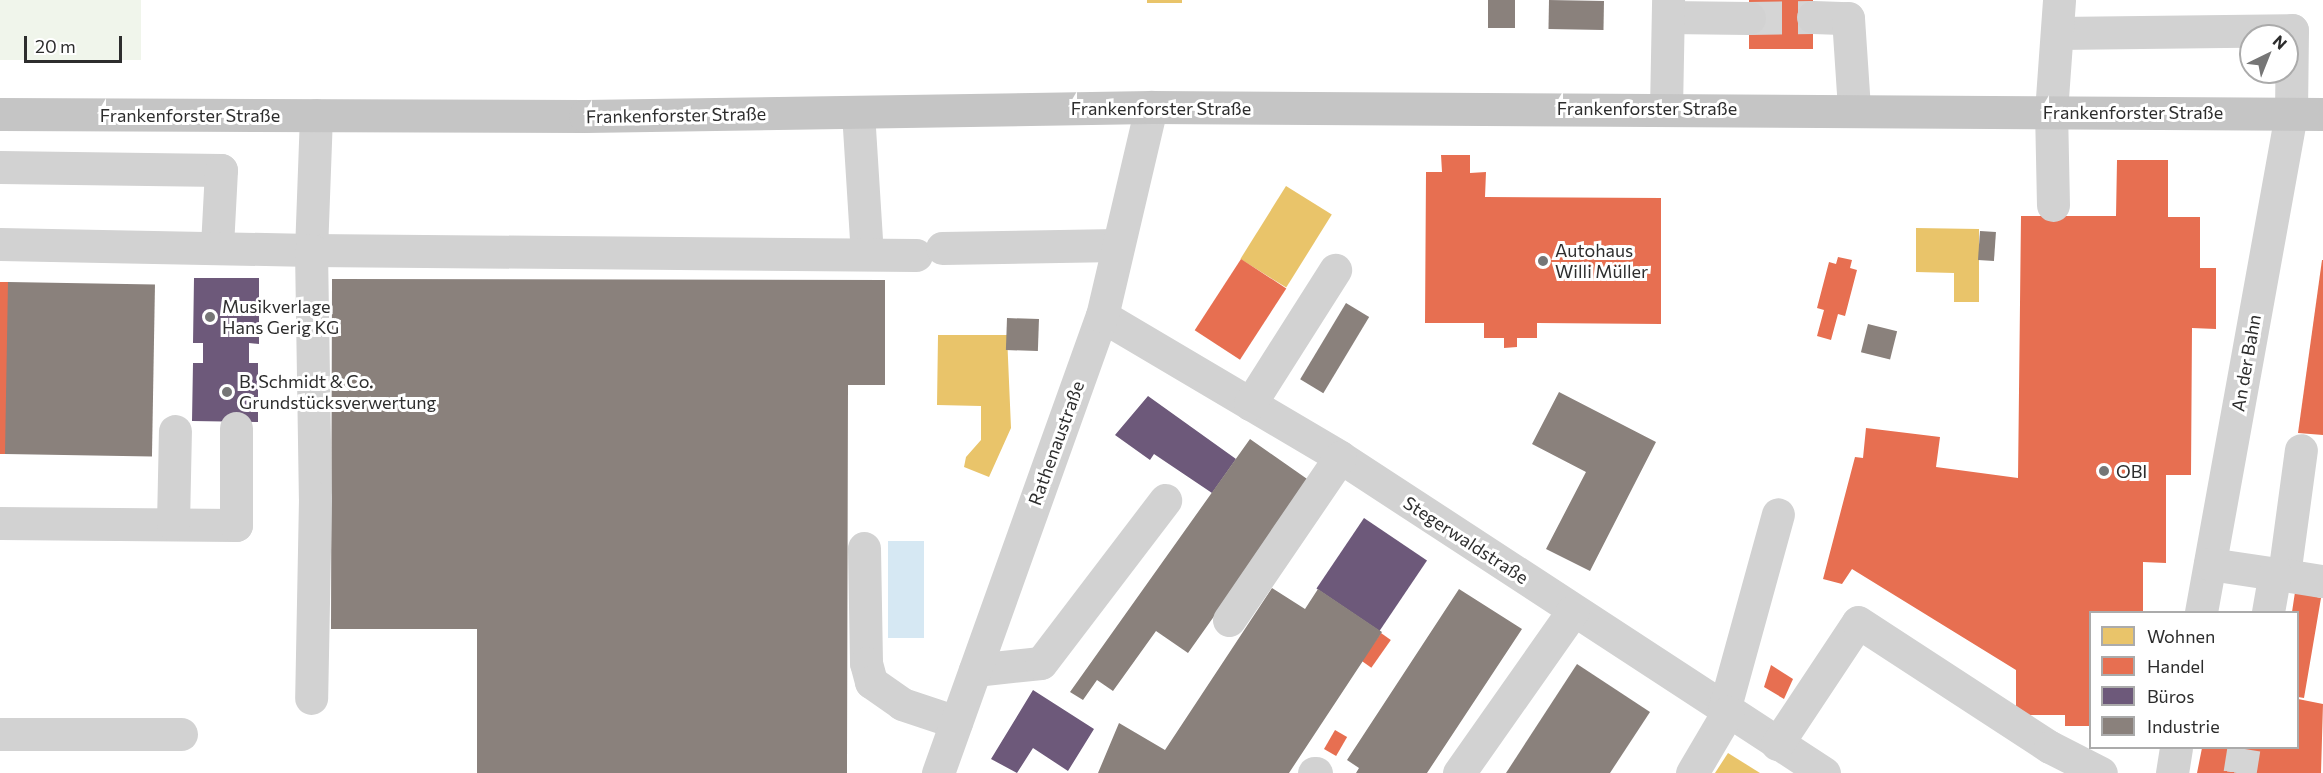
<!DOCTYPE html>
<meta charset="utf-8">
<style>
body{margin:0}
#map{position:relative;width:2323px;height:773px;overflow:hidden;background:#fff;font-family:Commissioner,sans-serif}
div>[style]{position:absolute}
.green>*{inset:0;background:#f0f5eb;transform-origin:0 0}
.water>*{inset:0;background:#d6e8f3;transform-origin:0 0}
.homes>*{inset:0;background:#e9c46a;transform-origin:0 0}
.shops>*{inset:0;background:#e76f51;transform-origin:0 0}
.offices>*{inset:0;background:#6d597a;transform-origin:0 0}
.industry>*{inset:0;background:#8a817c;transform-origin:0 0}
.minor-tunnel>*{height:33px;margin-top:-16.5px;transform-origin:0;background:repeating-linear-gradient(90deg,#d5d5d5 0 33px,transparent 0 49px)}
.minor>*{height:33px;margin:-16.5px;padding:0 16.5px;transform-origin:16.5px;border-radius:16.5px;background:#d2d2d2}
.major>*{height:33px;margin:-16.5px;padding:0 16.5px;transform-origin:16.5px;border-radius:16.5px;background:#c5c5c5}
.dots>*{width:16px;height:16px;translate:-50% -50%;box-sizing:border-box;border:3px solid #fff;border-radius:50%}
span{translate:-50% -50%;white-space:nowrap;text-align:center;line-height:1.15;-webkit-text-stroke:6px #fff;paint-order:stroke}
.street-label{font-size:18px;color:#2d2d2d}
.poi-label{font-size:18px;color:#2d2d2d}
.left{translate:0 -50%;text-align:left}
.legend{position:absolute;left:2089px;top:611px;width:210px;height:138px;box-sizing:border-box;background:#fff;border:2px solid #ababab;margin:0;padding:8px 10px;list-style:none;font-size:18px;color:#2d2d2d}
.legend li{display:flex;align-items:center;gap:12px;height:30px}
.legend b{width:30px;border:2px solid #ababab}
.north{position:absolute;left:2239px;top:24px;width:60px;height:60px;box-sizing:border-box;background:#fff;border:2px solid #ababab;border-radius:50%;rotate:43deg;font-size:16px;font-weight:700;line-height:24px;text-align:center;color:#2d2d2d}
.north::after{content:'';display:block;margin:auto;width:21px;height:27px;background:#767676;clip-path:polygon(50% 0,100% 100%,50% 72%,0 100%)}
.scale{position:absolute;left:24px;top:36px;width:98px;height:27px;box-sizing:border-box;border:3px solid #2d2d2d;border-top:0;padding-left:8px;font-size:18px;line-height:21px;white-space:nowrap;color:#2d2d2d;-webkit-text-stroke:4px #fff;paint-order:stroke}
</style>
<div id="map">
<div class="green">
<i style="left:0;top:0;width:141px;height:60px"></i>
</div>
<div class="water">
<i style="left:888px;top:541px;width:36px;height:97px"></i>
</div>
<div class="homes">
<i style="left:1147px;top:0;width:35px;height:3px"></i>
<i style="left:1286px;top:186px;width:54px;height:86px;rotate:32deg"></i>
<i style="clip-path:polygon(1916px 228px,1979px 229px,1979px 302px,1954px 302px,1954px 273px,1916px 272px)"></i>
<i style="clip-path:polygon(938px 335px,1007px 335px,1011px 428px,989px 477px,964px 467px,966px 457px,981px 440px,981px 406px,937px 405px)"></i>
<i style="clip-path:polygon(1728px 753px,1760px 773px,1715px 773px)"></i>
</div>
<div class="shops">
<i style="left:1749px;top:0;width:64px;height:49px"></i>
<i style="clip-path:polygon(1441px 155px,1470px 155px,1470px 173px,1486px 172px,1485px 197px,1661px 198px,1661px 324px,1537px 323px,1537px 338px,1517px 338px,1517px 347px,1504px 348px,1504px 338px,1484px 338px,1484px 323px,1425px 323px,1426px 172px,1442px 172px)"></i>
<i style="clip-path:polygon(2117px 160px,2168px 160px,2168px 217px,2200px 217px,2200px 268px,2216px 268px,2216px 329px,2192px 328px,2191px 475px,2166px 475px,2166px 563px,2143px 562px,2143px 612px,2090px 612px,2090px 726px,2065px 726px,2065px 715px,2016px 715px,2016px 670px,1852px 569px,1842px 584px,1823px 579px,1855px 457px,1863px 458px,1866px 428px,1940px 437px,1936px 467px,2018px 478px,2021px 216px,2116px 216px)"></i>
<i style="clip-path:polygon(1838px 257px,1852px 260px,1850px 268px,1857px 270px,1845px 316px,1838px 314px,1831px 340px,1817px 336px,1824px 310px,1817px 308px,1829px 262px,1836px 264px)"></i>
<i style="left:1241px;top:259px;width:54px;height:85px;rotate:33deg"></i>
<i style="clip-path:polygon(2322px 260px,2323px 260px,2323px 435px,2298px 433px)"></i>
<i style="left:0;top:282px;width:8px;height:172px"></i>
<i style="clip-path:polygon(2295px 592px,2321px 598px,2304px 698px,2298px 697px,2298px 612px,2292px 612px)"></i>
<i style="left:1381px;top:633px;width:12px;height:34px;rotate:35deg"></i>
<i style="clip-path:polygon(1771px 665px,1793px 679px,1784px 699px,1764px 687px)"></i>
<i style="clip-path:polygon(2298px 699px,2323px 704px,2321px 773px,2197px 773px,2202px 748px,2298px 748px)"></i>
<i style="left:1335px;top:730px;width:14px;height:22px;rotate:30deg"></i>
</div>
<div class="offices">
<i style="clip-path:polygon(194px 278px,259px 278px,259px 344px,249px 343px,249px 363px,258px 363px,258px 422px,192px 421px,193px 363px,203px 363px,203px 343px,193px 343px)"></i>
<i style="clip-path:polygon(1148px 396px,1236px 459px,1212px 493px,1154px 454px,1150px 460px,1115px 435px)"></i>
<i style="left:1364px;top:518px;width:76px;height:85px;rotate:34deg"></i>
<i style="clip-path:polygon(1033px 690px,1094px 729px,1068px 771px,1033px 748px,1017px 773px,991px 759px)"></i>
</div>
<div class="industry">
<i style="left:1488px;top:0;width:27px;height:28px"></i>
<i style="left:1549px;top:0;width:55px;height:29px;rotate:1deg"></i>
<i style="left:1980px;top:231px;width:16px;height:29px;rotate:4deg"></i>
<i style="clip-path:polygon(332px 279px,885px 280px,885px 385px,848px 385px,847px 773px,477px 773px,477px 629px,331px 629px)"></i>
<i style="left:8px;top:282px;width:147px;height:172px;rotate:1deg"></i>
<i style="left:1346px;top:303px;width:27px;height:89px;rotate:31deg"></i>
<i style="left:1007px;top:318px;width:32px;height:32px;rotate:2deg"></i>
<i style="left:1868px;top:324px;width:30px;height:29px;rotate:14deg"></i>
<i style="clip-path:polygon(1559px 392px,1656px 442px,1590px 571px,1546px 549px,1586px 472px,1532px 444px)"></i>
<i style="clip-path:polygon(1250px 439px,1310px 481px,1188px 653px,1156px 631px,1113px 691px,1097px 680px,1083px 700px,1070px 692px)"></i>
<i style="clip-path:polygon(1272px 588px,1305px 609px,1318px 589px,1382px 632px,1289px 773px,1098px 773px,1119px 723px,1165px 750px)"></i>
<i style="clip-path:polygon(1459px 589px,1522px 629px,1427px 773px,1356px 773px,1359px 768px,1347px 760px)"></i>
<i style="clip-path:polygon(1577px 664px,1650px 712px,1610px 773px,1506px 773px)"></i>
</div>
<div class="minor-tunnel">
<i style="left:1749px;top:18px;width:64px;rotate:-0.9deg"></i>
<i style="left:2240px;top:773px;width:25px;rotate:-81deg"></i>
</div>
<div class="minor">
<i style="left:1668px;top:17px;width:81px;rotate:0.7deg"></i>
<i style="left:1813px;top:17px;width:35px;rotate:2deg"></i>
<i style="left:1848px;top:18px;width:91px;rotate:86.2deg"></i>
<i style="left:2057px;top:33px;width:235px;rotate:-0.7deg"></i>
<i style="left:2292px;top:30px;width:84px;rotate:90.7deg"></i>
<i style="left:2291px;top:114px;width:506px;rotate:100.24deg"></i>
<i style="left:1666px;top:109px;width:109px;rotate:-88.9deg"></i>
<i style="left:858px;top:112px;width:142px;rotate:86.4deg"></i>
<i style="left:316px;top:115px;width:135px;rotate:92.1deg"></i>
<i style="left:311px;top:250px;width:605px;rotate:0.47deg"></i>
<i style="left:0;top:167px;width:221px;rotate:0.8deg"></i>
<i style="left:221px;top:170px;width:76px;rotate:93deg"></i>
<i style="left:2053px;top:205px;width:93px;rotate:-91.2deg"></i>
<i style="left:2051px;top:112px;width:112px;rotate:-85.9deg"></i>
<i style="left:0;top:244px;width:311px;rotate:1.1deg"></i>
<i style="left:311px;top:250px;width:248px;rotate:89.1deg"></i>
<i style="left:315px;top:498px;width:200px;rotate:91.1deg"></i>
<i style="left:942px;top:248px;width:176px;rotate:-1deg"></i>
<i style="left:1102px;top:316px;width:277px;rotate:30.6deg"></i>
<i style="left:1340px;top:457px;width:578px;rotate:33.14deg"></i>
<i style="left:1250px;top:404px;width:159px;rotate:-57.6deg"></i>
<i style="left:0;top:523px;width:236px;rotate:0.5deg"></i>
<i style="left:236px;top:525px;width:97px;rotate:-90deg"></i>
<i style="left:173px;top:524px;width:93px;rotate:-88.8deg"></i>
<i style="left:864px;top:548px;width:115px;rotate:89deg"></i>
<i style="left:866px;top:663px;width:20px;rotate:75deg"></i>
<i style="left:871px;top:682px;width:38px;rotate:35deg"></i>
<i style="left:902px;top:704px;width:57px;rotate:18.4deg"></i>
<i style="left:2210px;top:564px;width:75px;rotate:8.5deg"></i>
<i style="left:2284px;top:575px;width:126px;rotate:-82.3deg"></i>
<i style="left:2284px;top:575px;width:39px;rotate:9deg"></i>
<i style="left:2268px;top:612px;width:39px;rotate:-80deg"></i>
<i style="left:1229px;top:620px;width:197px;rotate:-55.7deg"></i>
<i style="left:975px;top:670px;width:66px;rotate:-6.1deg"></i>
<i style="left:1041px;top:663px;width:205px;rotate:-52.7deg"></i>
<i style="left:1724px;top:710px;width:203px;rotate:-74.6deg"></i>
<i style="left:0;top:734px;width:181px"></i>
<i style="left:1777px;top:744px;width:146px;rotate:-56.4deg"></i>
<i style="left:1858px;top:622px;width:229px;rotate:33.1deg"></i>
<i style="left:2050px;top:747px;width:57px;rotate:27deg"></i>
<i style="left:938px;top:773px;width:486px;rotate:-70.3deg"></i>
<i style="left:1102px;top:316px;width:215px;rotate:-76.8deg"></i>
<i style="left:1314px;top:773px;width:2px"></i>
<i style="left:1459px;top:773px;width:198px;rotate:-54.9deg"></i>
<i style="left:1692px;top:773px;width:71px;rotate:-59.5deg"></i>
<i style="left:2172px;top:773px;width:25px;rotate:-81deg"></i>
</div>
<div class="major">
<i style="left:0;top:114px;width:585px;rotate:0.2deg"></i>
<i style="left:585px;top:116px;width:566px;rotate:-0.91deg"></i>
<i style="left:1151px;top:107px;width:1172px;rotate:0.34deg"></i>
</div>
<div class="dots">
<i style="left:1543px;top:261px;background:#767676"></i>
<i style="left:210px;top:317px;background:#767676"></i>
<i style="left:227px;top:392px;background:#767676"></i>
<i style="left:2104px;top:471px;background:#767676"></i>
</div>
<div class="street-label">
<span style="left:1161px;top:108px">Frankenforster Straße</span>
<span style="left:1647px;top:108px">Frankenforster Straße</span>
<span style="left:2133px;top:112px">Frankenforster Straße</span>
<span style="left:190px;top:115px">Frankenforster Straße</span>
<span style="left:676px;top:115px;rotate:-1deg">Frankenforster Straße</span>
<span style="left:2246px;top:363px;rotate:-80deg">An der Bahn</span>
<span style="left:1056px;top:443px;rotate:-70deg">Rathenaustraße</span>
<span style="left:1466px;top:540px;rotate:33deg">Stegerwaldstraße</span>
</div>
<div class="poi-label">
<span class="left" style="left:1555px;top:261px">Autohaus<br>Willi Müller</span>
<span class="left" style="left:222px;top:317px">Musikverlage<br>Hans Gerig KG</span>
<span class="left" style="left:239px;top:392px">B. Schmidt &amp; Co.<br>Grundstücksverwertung</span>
<span class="left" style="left:2116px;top:471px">OBI</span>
</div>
<ul class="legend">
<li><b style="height:16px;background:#e9c46a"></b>Wohnen</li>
<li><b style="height:16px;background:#e76f51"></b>Handel</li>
<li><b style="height:16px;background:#6d597a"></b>Büros</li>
<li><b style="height:16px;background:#8a817c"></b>Industrie</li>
</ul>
<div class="north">N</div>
<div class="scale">20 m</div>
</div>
